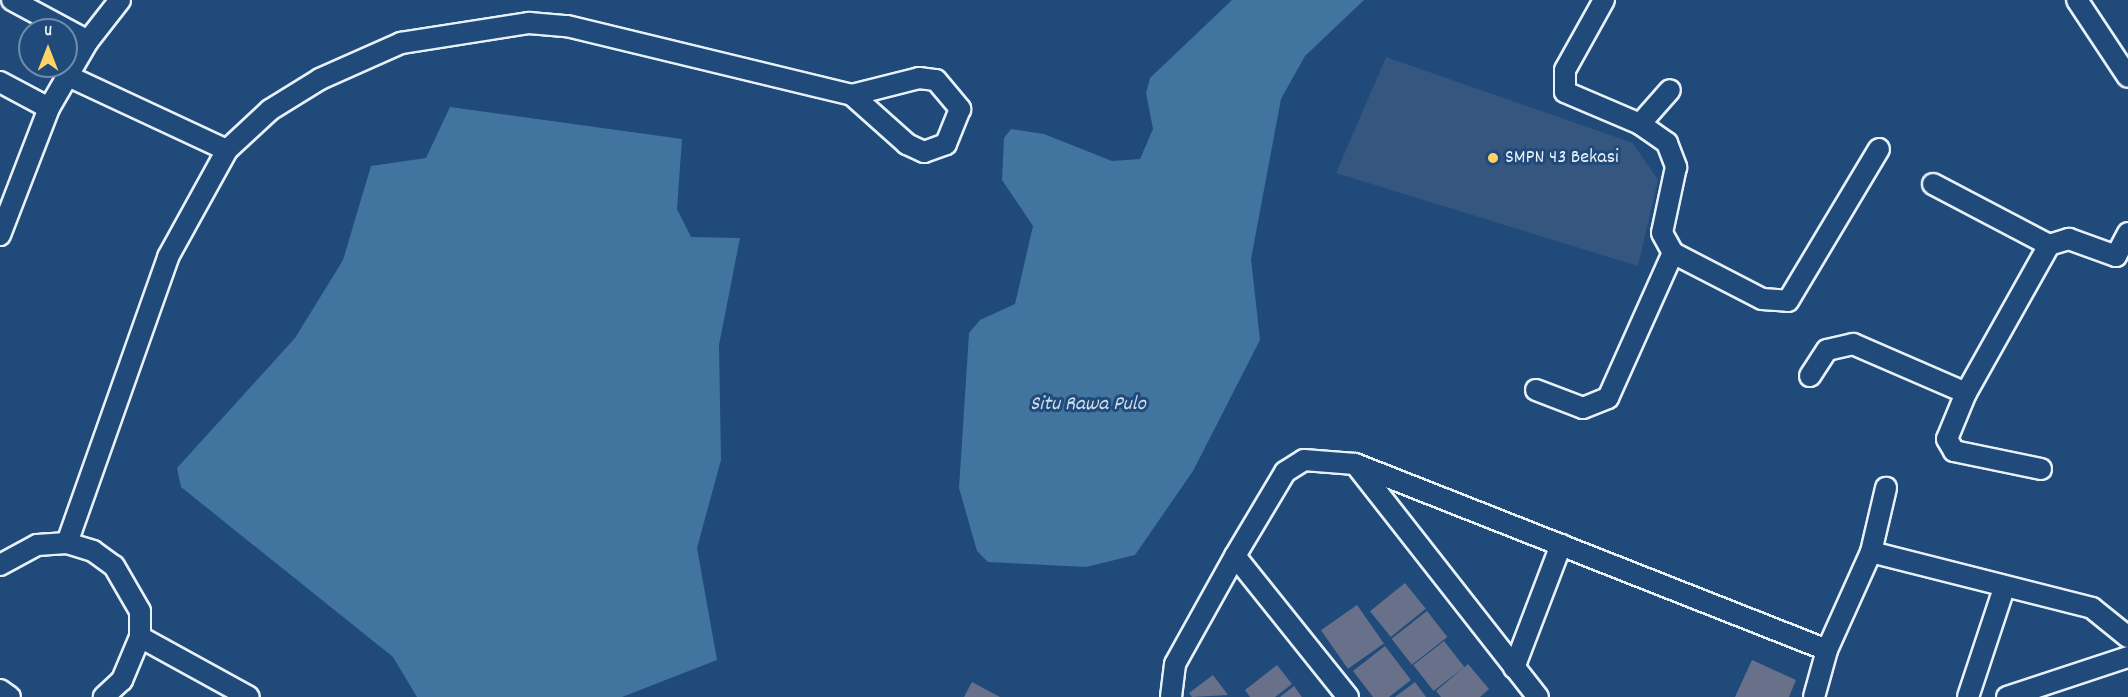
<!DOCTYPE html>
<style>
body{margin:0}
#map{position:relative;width:2128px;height:697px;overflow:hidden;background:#1f4a7a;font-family:Dekko,sans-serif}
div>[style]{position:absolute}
.built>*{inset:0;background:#35567f}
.water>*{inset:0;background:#41749e}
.building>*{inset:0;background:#69718a;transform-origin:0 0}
.roads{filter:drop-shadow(2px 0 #e8f1f8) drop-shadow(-2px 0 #e8f1f8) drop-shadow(0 2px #e8f1f8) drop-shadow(0 -2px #e8f1f8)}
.minor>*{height:20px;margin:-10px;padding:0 10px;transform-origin:10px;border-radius:10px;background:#1f4a7a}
.dots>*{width:16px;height:16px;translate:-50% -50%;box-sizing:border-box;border:3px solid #1f4a7a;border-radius:50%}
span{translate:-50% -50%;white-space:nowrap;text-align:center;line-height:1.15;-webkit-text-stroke:6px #1f4a7a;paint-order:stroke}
.poi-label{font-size:20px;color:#e8f1f8}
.left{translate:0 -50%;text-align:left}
.water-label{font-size:21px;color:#cfdeea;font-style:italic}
.north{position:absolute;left:18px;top:18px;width:60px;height:60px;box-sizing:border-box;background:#1f4a7a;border:2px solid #6f8dac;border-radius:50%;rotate:0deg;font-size:16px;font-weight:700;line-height:24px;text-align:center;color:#e8f1f8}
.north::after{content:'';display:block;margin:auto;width:21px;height:27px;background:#ffd166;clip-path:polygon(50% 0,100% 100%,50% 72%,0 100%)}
</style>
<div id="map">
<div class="built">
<i style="clip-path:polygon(1386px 57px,1633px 143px,1658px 180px,1638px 266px,1336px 173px)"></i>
</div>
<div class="water">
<i style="clip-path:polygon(1232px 0,1364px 0,1305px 56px,1281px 99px,1251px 259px,1260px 340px,1193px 471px,1135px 555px,1086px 567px,988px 562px,977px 551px,959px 488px,969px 333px,980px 320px,1015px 304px,1033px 226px,1002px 180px,1004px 138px,1011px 129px,1044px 134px,1112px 161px,1140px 159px,1153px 129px,1146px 93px,1150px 78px)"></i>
<i style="clip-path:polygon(450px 107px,682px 139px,677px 209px,691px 237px,740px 238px,719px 345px,721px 460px,697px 548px,717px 660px,622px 697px,417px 697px,393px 657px,181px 487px,177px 468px,295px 338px,343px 260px,371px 166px,426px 158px)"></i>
</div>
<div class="building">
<i style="left:1405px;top:583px;width:33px;height:45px;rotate:51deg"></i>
<i style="left:1357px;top:605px;width:47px;height:44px;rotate:55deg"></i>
<i style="left:1427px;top:611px;width:33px;height:45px;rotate:52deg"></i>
<i style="left:1444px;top:641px;width:33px;height:39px;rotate:52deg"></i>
<i style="clip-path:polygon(1385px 646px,1411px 680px,1389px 697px,1373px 697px,1353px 671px)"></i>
<i style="clip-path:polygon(1752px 660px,1796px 680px,1789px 697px,1735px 697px)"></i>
<i style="clip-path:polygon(1468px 664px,1489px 689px,1480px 697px,1441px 697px,1436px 691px)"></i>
<i style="clip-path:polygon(1277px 665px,1292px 684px,1275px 697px,1250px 697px,1245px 690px)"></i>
<i style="clip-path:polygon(1213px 675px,1228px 695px,1192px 697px,1189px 693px)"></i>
<i style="clip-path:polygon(972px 682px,1000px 697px,964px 697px)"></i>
<i style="clip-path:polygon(1415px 682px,1426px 697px,1395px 697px)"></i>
<i style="clip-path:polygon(1294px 686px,1302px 697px,1280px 697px)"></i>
</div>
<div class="roads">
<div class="minor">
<i style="left:12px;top:0;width:86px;rotate:28.3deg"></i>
<i style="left:1604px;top:0;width:80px;rotate:119.1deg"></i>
<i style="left:1565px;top:70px;width:22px;rotate:90deg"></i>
<i style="left:1565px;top:92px;width:82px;rotate:23.1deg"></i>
<i style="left:1640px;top:124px;width:33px;rotate:35deg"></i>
<i style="left:1667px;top:143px;width:26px;rotate:69deg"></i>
<i style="left:1676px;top:167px;width:67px;rotate:102deg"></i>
<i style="left:1662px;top:233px;width:23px;rotate:61deg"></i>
<i style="left:1673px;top:253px;width:100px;rotate:27.3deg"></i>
<i style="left:1762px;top:299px;width:26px;rotate:4deg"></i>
<i style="left:1788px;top:301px;width:177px;rotate:-59.1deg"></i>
<i style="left:2077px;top:0;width:92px;rotate:56.5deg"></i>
<i style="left:68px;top:76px;width:175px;rotate:25deg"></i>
<i style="left:919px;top:78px;width:17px;rotate:7deg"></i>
<i style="left:936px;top:80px;width:38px;rotate:50deg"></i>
<i style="left:960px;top:109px;width:38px;rotate:112deg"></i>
<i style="left:946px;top:144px;width:23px;rotate:160deg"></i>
<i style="left:924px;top:152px;width:19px;rotate:-155deg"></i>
<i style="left:907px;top:144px;width:74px;rotate:-138.3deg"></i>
<i style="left:852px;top:95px;width:69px;rotate:-14.2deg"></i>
<i style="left:0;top:82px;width:55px;rotate:28deg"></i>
<i style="left:1640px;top:124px;width:45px;rotate:-48.6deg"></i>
<i style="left:1933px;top:184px;width:131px;rotate:27.7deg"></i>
<i style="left:0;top:235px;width:136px;rotate:-68.9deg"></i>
<i style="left:49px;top:108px;width:78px;rotate:-59.8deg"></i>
<i style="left:88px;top:41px;width:52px;rotate:-52deg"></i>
<i style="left:1810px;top:376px;width:31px;rotate:-57deg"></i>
<i style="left:1827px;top:350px;width:27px;rotate:-13deg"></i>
<i style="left:1853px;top:344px;width:123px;rotate:23.4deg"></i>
<i style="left:1536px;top:390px;width:50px;rotate:21deg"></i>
<i style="left:1583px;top:408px;width:27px;rotate:-22deg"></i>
<i style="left:1608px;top:398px;width:159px;rotate:-65.9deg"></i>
<i style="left:1356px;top:465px;width:295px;rotate:51.9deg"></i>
<i style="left:2041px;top:469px;width:89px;rotate:-168.3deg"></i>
<i style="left:1954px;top:451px;width:14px;rotate:-120deg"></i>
<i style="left:1947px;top:439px;width:50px;rotate:-67.6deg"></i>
<i style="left:1966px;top:393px;width:170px;rotate:-60.7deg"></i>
<i style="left:2049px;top:245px;width:21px;rotate:-17deg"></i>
<i style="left:2069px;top:239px;width:50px;rotate:19.9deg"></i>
<i style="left:2116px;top:256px;width:26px;rotate:-62deg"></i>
<i style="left:67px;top:543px;width:303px;rotate:-70.5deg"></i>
<i style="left:168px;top:257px;width:122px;rotate:-61.1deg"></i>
<i style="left:227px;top:150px;width:59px;rotate:-42.9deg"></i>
<i style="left:270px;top:110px;width:59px;rotate:-31.8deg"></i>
<i style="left:320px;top:79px;width:89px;rotate:-24deg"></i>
<i style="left:401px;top:43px;width:130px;rotate:-8.9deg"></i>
<i style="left:529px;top:23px;width:38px;rotate:5deg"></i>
<i style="left:567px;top:26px;width:293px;rotate:13.6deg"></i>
<i style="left:1871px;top:552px;width:228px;rotate:14.2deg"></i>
<i style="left:2092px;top:608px;width:46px;rotate:38.9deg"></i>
<i style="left:1235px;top:556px;width:181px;rotate:51.3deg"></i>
<i style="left:0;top:565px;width:42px;rotate:-28.4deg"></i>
<i style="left:37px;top:545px;width:30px;rotate:-4deg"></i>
<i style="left:67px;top:543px;width:27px;rotate:17deg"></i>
<i style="left:93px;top:551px;width:26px;rotate:36deg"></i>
<i style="left:114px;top:566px;width:52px;rotate:60deg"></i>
<i style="left:140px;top:611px;width:26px;rotate:90deg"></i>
<i style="left:140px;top:637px;width:47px;rotate:112.7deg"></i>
<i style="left:122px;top:680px;width:25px;rotate:137deg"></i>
<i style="left:140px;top:637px;width:124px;rotate:28.8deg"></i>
<i style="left:1514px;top:668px;width:132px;rotate:-69.1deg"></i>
<i style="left:0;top:690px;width:12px;rotate:35deg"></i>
<i style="left:1171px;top:697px;width:33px;rotate:-83deg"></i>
<i style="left:1175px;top:664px;width:124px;rotate:-60.9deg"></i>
<i style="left:1235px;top:556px;width:98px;rotate:-59.2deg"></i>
<i style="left:1285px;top:472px;width:22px;rotate:-32deg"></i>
<i style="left:1304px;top:460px;width:51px;rotate:4.5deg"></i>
<i style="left:1355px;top:464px;width:507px;rotate:21.51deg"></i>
<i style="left:1814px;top:697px;width:49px;rotate:-74.5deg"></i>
<i style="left:1827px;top:650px;width:107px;rotate:-65.8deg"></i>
<i style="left:1871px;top:552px;width:66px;rotate:-76.8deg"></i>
<i style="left:1968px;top:697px;width:115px;rotate:-71.7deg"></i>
<i style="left:2007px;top:697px;width:127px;rotate:-18.3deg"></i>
</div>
</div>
<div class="dots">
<i style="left:1493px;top:158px;background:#ffd166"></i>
</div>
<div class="poi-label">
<span class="left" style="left:1505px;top:158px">SMPN 43 Bekasi</span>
</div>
<div class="water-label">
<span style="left:1088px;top:405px">Situ Rawa Pulo</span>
</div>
<div class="north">U</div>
</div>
